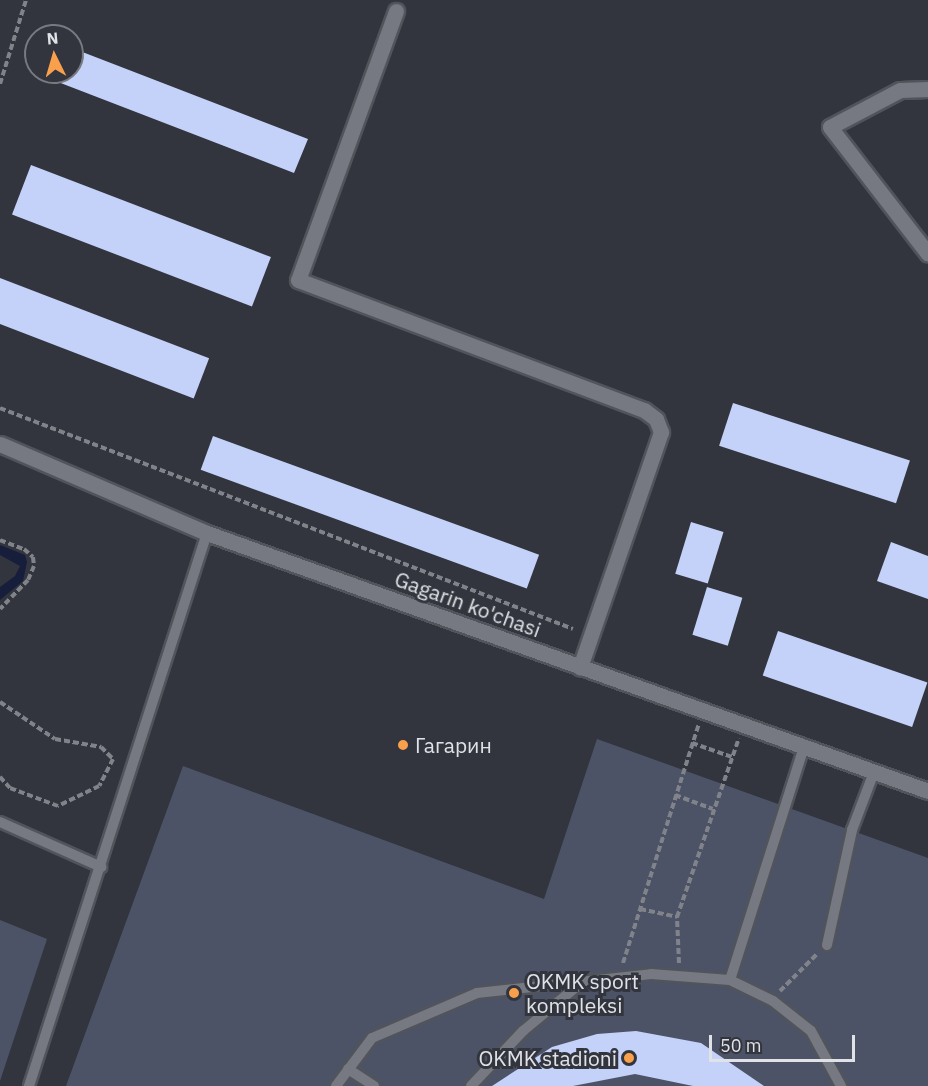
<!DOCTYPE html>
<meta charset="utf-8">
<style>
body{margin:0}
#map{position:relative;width:928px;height:1086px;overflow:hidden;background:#32353d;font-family:"IBM Plex Sans",sans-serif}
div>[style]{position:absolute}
.green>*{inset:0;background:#4d5367}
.water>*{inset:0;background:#171e3b}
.building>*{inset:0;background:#c4d1f8;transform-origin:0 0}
.path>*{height:4px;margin-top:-2px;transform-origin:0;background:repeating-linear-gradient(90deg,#808389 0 6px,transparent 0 9px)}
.roads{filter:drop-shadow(2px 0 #51545b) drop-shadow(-2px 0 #51545b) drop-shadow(0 2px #51545b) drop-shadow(0 -2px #51545b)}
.lane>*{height:10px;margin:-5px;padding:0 5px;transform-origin:5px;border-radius:5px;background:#767982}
.street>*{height:15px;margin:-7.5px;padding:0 7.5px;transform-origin:7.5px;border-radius:7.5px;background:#767982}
.secondary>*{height:15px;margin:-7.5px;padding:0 7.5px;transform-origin:7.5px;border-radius:7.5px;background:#767982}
.dots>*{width:16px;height:16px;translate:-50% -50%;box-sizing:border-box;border:3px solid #32353d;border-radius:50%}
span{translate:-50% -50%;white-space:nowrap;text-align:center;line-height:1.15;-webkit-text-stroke:6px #32353d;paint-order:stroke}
.street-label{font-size:21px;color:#e0e2e7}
.poi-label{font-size:21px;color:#e0e2e7}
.left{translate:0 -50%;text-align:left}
.right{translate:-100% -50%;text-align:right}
.north{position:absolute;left:24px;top:24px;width:60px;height:60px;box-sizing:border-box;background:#32353d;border:2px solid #787a81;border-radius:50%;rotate:355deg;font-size:16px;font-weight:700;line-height:24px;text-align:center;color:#e0e2e7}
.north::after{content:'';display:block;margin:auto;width:21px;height:27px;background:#f9a04d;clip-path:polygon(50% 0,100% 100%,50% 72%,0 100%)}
.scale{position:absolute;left:709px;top:1035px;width:146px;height:27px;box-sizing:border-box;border:3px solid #e0e2e7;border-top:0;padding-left:8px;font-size:18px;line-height:21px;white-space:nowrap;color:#e0e2e7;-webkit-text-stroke:4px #32353d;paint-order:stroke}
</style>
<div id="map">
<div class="green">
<i style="clip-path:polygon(597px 739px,928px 858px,928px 1086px,66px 1086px,183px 766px,544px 899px)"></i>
<i style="clip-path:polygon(0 920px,47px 939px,0 1081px)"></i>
</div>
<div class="water">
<i style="clip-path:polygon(0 545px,25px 555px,27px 562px,23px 581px,0 600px,0 587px,15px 576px,20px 566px,0 555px)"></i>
</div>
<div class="building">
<i style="clip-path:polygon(72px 48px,308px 139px,294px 173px,58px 82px,61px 72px,72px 72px)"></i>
<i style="left:31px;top:165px;width:257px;height:53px;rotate:21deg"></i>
<i style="left:0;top:278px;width:224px;height:43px;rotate:21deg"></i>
<i style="left:733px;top:403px;width:186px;height:45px;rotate:18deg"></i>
<i style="left:213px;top:436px;width:347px;height:36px;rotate:20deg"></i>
<i style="left:691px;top:522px;width:34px;height:54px;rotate:17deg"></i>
<i style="clip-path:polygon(891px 542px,928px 556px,928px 599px,877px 581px)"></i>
<i style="left:707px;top:587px;width:37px;height:50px;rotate:17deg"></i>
<i style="left:778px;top:631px;width:158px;height:47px;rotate:19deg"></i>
<i style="clip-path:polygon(636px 1031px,701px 1043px,764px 1086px,693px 1086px,635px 1074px,573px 1086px,492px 1086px,552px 1047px,597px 1034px)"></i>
</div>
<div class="path">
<i style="left:0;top:84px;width:88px;rotate:-72.8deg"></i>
<i style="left:0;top:408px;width:614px;rotate:21.09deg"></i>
<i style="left:0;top:540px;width:26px;rotate:21deg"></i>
<i style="left:24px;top:549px;width:12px;rotate:42deg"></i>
<i style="left:33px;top:557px;width:9px;rotate:84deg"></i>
<i style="left:34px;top:566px;width:15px;rotate:113deg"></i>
<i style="left:28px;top:580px;width:40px;rotate:134deg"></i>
<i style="left:0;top:702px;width:66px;rotate:33.9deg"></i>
<i style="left:55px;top:739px;width:47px;rotate:9.9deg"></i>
<i style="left:101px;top:747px;width:17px;rotate:45deg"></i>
<i style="left:113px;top:759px;width:30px;rotate:117deg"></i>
<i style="left:99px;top:786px;width:46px;rotate:154deg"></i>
<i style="left:58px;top:806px;width:51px;rotate:-159.4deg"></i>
<i style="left:10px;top:788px;width:15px;rotate:-132deg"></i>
<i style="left:692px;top:743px;width:42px;rotate:19.3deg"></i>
<i style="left:675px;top:795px;width:40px;rotate:20.2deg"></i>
<i style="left:640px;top:909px;width:38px;rotate:12deg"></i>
<i style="left:623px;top:963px;width:251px;rotate:-72.4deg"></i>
<i style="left:679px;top:963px;width:46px;rotate:-92.5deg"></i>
<i style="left:677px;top:917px;width:189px;rotate:-70.9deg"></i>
<i style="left:780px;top:991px;width:52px;rotate:-45deg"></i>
</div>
<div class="roads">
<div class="lane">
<i style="left:0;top:822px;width:111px;rotate:24deg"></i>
<i style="left:827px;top:945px;width:118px;rotate:-77.7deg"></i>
<i style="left:852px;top:830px;width:62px;rotate:-69.2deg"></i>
<i style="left:730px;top:980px;width:244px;rotate:-72.4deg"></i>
<i style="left:348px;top:1069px;width:31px;rotate:33deg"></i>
<i style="left:29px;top:1086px;width:581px;rotate:-72.16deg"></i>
<i style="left:336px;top:1086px;width:60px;rotate:-53.1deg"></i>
<i style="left:372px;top:1038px;width:114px;rotate:-23.2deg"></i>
<i style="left:477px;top:993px;width:175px;rotate:-6.2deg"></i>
<i style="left:651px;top:974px;width:79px;rotate:4.3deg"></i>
<i style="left:730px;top:980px;width:48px;rotate:26deg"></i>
<i style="left:773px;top:1001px;width:48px;rotate:38.3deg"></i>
<i style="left:811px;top:1031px;width:63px;rotate:61.4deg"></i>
<i style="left:471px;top:1086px;width:76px;rotate:-46.6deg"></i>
<i style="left:523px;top:1031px;width:77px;rotate:-39.7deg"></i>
</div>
<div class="street">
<i style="left:396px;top:11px;width:286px;rotate:110deg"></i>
<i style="left:298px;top:280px;width:370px;rotate:20.6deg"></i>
<i style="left:644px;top:410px;width:15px;rotate:37deg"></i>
<i style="left:656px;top:419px;width:14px;rotate:69deg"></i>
<i style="left:661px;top:432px;width:249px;rotate:109deg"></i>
<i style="left:928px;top:89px;width:28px;rotate:178deg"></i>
<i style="left:900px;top:90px;width:79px;rotate:152.1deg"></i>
<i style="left:830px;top:127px;width:160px;rotate:52.3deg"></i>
</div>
<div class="secondary">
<i style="left:0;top:444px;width:225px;rotate:23.3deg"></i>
<i style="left:207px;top:533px;width:766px;rotate:19.69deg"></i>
</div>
</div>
<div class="dots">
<i style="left:403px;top:745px;background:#f9a04d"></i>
<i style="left:514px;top:993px;background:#f9a04d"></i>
<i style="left:629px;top:1058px;background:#f9a04d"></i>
</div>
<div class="street-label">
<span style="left:468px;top:604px;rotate:20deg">Gagarin ko'chasi</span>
</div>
<div class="poi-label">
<span class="left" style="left:415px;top:745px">Гагарин</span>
<span class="left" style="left:526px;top:993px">OKMK sport<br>kompleksi</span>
<span class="right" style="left:617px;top:1058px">OKMK stadioni</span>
</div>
<div class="north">N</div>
<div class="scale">50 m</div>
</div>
